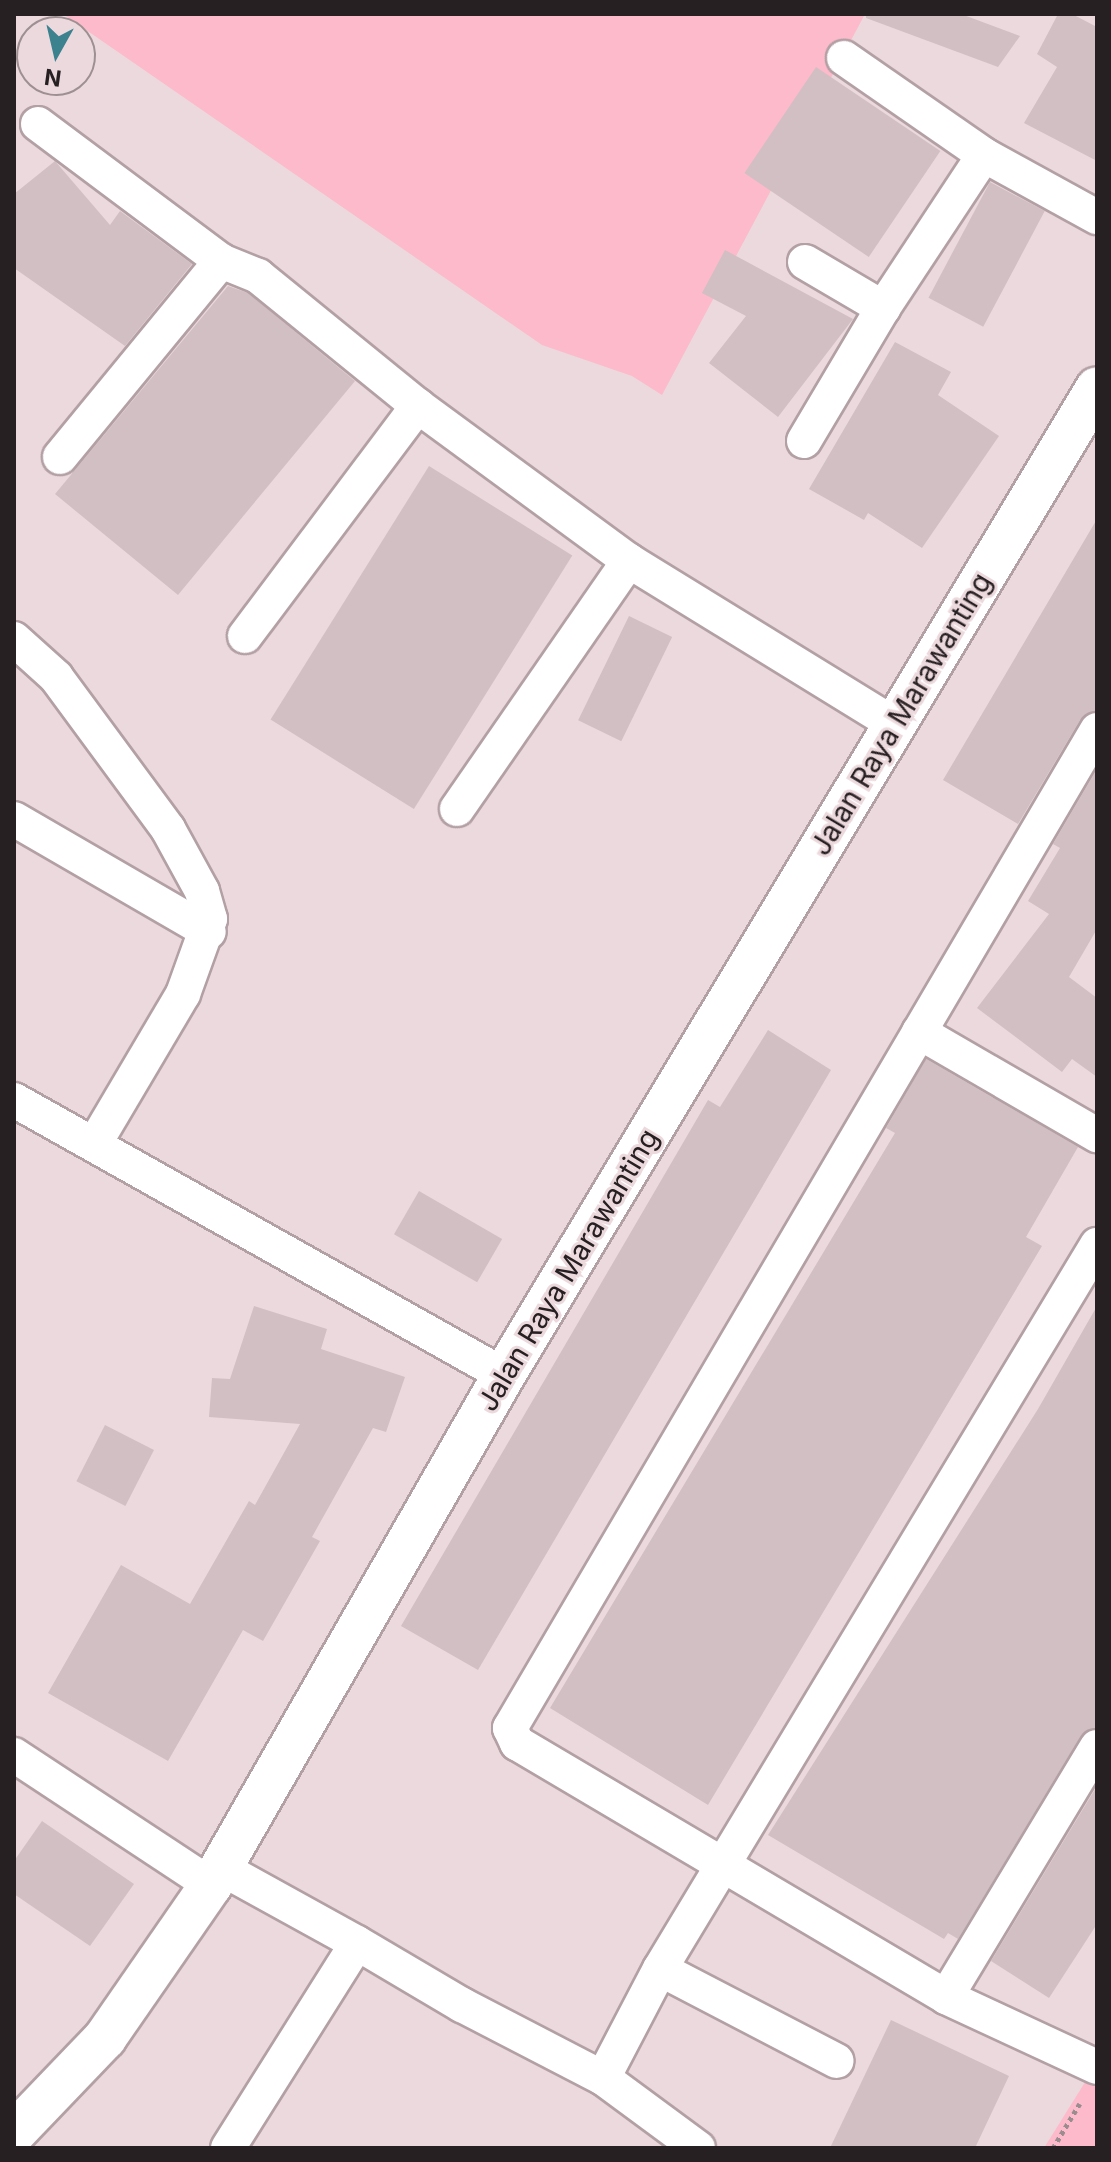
<!DOCTYPE html>
<style>
body{margin:0}
#map{position:relative;width:1111px;height:2162px;overflow:hidden;background:#ecd9dd;font-family:Inter,sans-serif}
div>[style]{position:absolute}
.green>*{inset:0;background:#fcbacb}
.building>*{inset:0;background:#d2bfc3;transform-origin:0 0}
.path>*{height:5px;margin-top:-2.5px;transform-origin:0;background:repeating-linear-gradient(90deg,#9a8c8f 0 4px,transparent 0 8px)}
.roads{filter:drop-shadow(2px 0 #b3a0a5) drop-shadow(-2px 0 #b3a0a5) drop-shadow(0 2px #b3a0a5) drop-shadow(0 -2px #b3a0a5)}
.minor>*{height:34px;margin:-17px;padding:0 17px;transform-origin:17px;border-radius:17px;background:#fff}
.tertiary>*{height:42px;margin:-21px;padding:0 21px;transform-origin:21px;border-radius:21px;background:#fff}
span{translate:-50% -50%;white-space:nowrap;text-align:center;line-height:1.15;-webkit-text-stroke:6px #ecd9dd;paint-order:stroke}
.street-label{font-size:28px;color:#272022}
.frame{position:absolute;inset:0;border:16px solid #272022;pointer-events:none}
.north{position:absolute;left:16px;top:16px;width:80px;height:80px;box-sizing:border-box;background:#ecd9dd;border:2px solid #9d8f92;border-radius:50%;rotate:188deg;font-size:22px;font-weight:700;line-height:32px;text-align:center;color:#272022}
.north::after{content:'';display:block;margin:auto;width:28px;height:36px;background:#3c818e;clip-path:polygon(50% 0,100% 100%,50% 72%,0 100%)}
</style>
<div id="map">
<div class="green">
<i style="clip-path:polygon(63px 14px,865px 14px,662px 395px,632px 376px,542px 345px)"></i>
<i style="clip-path:polygon(1097px 2063px,1097px 2148px,1044px 2148px)"></i>
</div>
<div class="building">
<i style="clip-path:polygon(866px 14px,961px 14px,1020px 36px,998px 67px,866px 18px)"></i>
<i style="clip-path:polygon(1058px 14px,1072px 14px,1097px 27px,1097px 161px,1024px 123px,1057px 67px,1037px 54px)"></i>
<i style="left:816px;top:67px;width:150px;height:128px;rotate:34deg"></i>
<i style="clip-path:polygon(55px 161px,110px 225px,120px 211px,192px 264px,125px 346px,14px 268px,14px 194px)"></i>
<i style="left:990px;top:182px;width:62px;height:131px;rotate:28deg"></i>
<i style="clip-path:polygon(725px 250px,853px 319px,778px 417px,709px 363px,746px 316px,702px 293px)"></i>
<i style="clip-path:polygon(228px 286px,248px 293px,355px 381px,178px 595px,55px 494px)"></i>
<i style="clip-path:polygon(895px 342px,951px 372px,938px 395px,999px 436px,922px 548px,868px 513px,864px 520px,809px 489px)"></i>
<i style="left:429px;top:466px;width:169px;height:299px;rotate:32deg"></i>
<i style="clip-path:polygon(1097px 519px,1097px 710px,1080px 720px,1018px 824px,943px 780px)"></i>
<i style="left:629px;top:616px;width:48px;height:116px;rotate:26deg"></i>
<i style="clip-path:polygon(1097px 769px,1097px 929px,1069px 977px,1097px 998px,1097px 1077px,1072px 1059px,1062px 1072px,977px 1008px,1049px 914px,1028px 901px,1060px 848px,1053px 844px)"></i>
<i style="clip-path:polygon(768px 1030px,831px 1070px,478px 1670px,401px 1626px,708px 1100px,720px 1107px)"></i>
<i style="clip-path:polygon(926px 1059px,1078px 1147px,1026px 1237px,1042px 1246px,708px 1805px,550px 1708px,895px 1133px,886px 1128px)"></i>
<i style="left:419px;top:1191px;width:96px;height:50px;rotate:30deg"></i>
<i style="clip-path:polygon(254px 1306px,327px 1329px,321px 1349px,405px 1377px,386px 1432px,373px 1428px,312px 1537px,320px 1541px,263px 1641px,243px 1630px,168px 1761px,48px 1693px,121px 1565px,190px 1604px,249px 1501px,255px 1505px,300px 1424px,209px 1417px,212px 1378px,230px 1379px)"></i>
<i style="clip-path:polygon(1097px 1306px,1097px 1727px,1080px 1737px,958px 1939px,948px 1933px,944px 1939px,768px 1835px,1038px 1409px)"></i>
<i style="left:105px;top:1425px;width:55px;height:63px;rotate:27deg"></i>
<i style="clip-path:polygon(1097px 1786px,1097px 1924px,1049px 1998px,991px 1961px)"></i>
<i style="clip-path:polygon(42px 1821px,134px 1884px,90px 1946px,14px 1894px,14px 1861px)"></i>
<i style="clip-path:polygon(891px 2020px,1009px 2076px,975px 2148px,830px 2148px)"></i>
</div>
<div class="path">
<i style="left:1053px;top:2148px;width:52px;rotate:-59deg"></i>
</div>
<div class="roads">
<div class="minor">
<i style="left:844px;top:58px;width:170px;rotate:34.7deg"></i>
<i style="left:984px;top:155px;width:129px;rotate:28.8deg"></i>
<i style="left:38px;top:124px;width:229px;rotate:36.8deg"></i>
<i style="left:221px;top:261px;width:40px;rotate:22deg"></i>
<i style="left:258px;top:276px;width:206px;rotate:39.1deg"></i>
<i style="left:418px;top:406px;width:262px;rotate:36.3deg"></i>
<i style="left:629px;top:561px;width:311px;rotate:31.6deg"></i>
<i style="left:805px;top:262px;width:91px;rotate:30.5deg"></i>
<i style="left:804px;top:441px;width:155px;rotate:-59.3deg"></i>
<i style="left:883px;top:308px;width:183px;rotate:-56.6deg"></i>
<i style="left:60px;top:457px;width:254px;rotate:-50.6deg"></i>
<i style="left:245px;top:636px;width:288px;rotate:-53.1deg"></i>
<i style="left:14px;top:639px;width:57px;rotate:42.1deg"></i>
<i style="left:56px;top:677px;width:189px;rotate:53.6deg"></i>
<i style="left:168px;top:829px;width:71px;rotate:61.3deg"></i>
<i style="left:202px;top:891px;width:29px;rotate:74deg"></i>
<i style="left:210px;top:919px;width:80px;rotate:109.8deg"></i>
<i style="left:183px;top:994px;width:173px;rotate:120.6deg"></i>
<i style="left:1097px;top:730px;width:1158px;rotate:120.46deg"></i>
<i style="left:510px;top:1728px;width:17px;rotate:65deg"></i>
<i style="left:517px;top:1743px;width:499px;rotate:30.6deg"></i>
<i style="left:946px;top:1997px;width:166px;rotate:24.9deg"></i>
<i style="left:457px;top:809px;width:302px;rotate:-55.3deg"></i>
<i style="left:14px;top:819px;width:225px;rotate:30.1deg"></i>
<i style="left:919px;top:1032px;width:206px;rotate:30.1deg"></i>
<i style="left:14px;top:1100px;width:562px;rotate:29.3deg"></i>
<i style="left:14px;top:1755px;width:236px;rotate:33.4deg"></i>
<i style="left:221px;top:1868px;width:155px;rotate:28.9deg"></i>
<i style="left:660px;top:1969px;width:199px;rotate:27.5deg"></i>
<i style="left:946px;top:1997px;width:292px;rotate:-58.9deg"></i>
<i style="left:603px;top:2078px;width:123px;rotate:-62.4deg"></i>
<i style="left:660px;top:1969px;width:846px;rotate:-58.89deg"></i>
<i style="left:228px;top:2148px;width:242px;rotate:-57.8deg"></i>
<i style="left:357px;top:1943px;width:122px;rotate:30.6deg"></i>
<i style="left:462px;top:2005px;width:159px;rotate:27.4deg"></i>
<i style="left:603px;top:2078px;width:118px;rotate:36.4deg"></i>
</div>
<div class="tertiary">
<i style="left:14px;top:2133px;width:132px;rotate:-46.2deg"></i>
<i style="left:105px;top:2038px;width:186px;rotate:-55.3deg"></i>
<i style="left:211px;top:1885px;width:588px;rotate:-60.12deg"></i>
<i style="left:504px;top:1375px;width:1151px;rotate:-59deg"></i>
</div>
</div>
<div class="street-label">
<span style="left:901px;top:714px;rotate:-59deg">Jalan Raya Marawanting</span>
<span style="left:568px;top:1270px;rotate:-59deg">Jalan Raya Marawanting</span>
</div>
<div class="frame"></div>
<div class="north">N</div>
</div>
